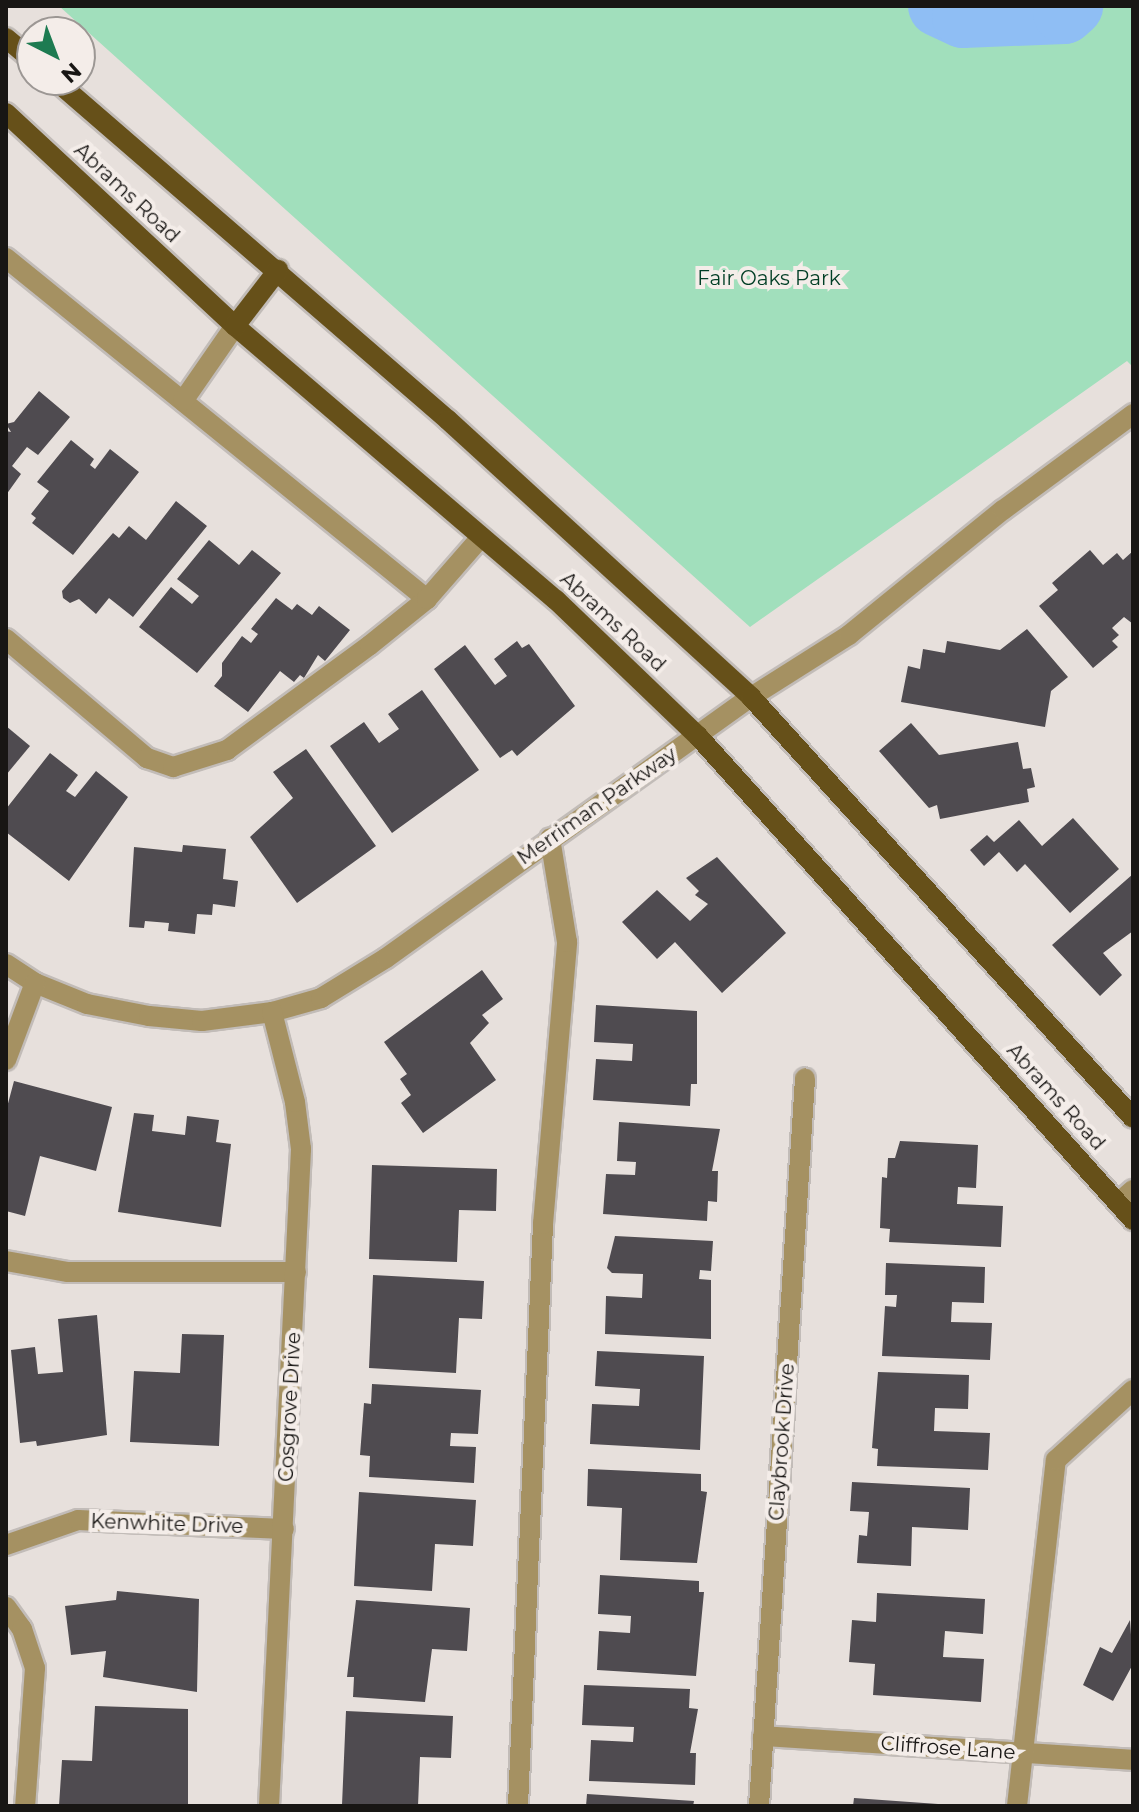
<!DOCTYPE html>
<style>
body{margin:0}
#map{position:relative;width:1139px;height:1812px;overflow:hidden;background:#e7e0dc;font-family:Montserrat,sans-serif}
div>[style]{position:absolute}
.green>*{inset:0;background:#a1dfbc}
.river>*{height:62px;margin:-31px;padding:0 31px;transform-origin:31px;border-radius:31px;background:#8fbef4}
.building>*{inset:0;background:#4f4b50}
.roads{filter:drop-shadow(2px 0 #c2bcb8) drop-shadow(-2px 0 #c2bcb8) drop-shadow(0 2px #c2bcb8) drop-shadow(0 -2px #c2bcb8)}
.minor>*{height:20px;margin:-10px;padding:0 10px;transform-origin:10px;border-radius:10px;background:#a59162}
.major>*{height:20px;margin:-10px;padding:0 10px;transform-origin:10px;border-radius:10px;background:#665019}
span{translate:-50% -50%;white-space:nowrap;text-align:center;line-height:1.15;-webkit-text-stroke:8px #f4ede9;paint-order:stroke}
.street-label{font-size:20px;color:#181614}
.park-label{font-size:20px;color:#003e25}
.frame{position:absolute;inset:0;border:8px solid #181614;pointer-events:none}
.north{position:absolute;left:16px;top:16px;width:80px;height:80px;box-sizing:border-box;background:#f4ede9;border:2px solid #9c9794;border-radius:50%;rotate:138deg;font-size:22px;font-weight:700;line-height:32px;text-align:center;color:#181614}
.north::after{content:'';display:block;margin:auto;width:28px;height:36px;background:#1d7b51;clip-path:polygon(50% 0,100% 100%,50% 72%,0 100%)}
</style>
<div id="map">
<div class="green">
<i style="clip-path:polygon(59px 6px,1133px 6px,1133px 367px,1127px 361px,750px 627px)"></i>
</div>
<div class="river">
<i style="left:939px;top:6px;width:26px;rotate:25deg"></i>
<i style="left:963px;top:17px;width:101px;rotate:-2.3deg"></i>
<i style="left:1064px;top:13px;width:11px;rotate:-41deg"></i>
</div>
<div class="building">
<i style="clip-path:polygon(39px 391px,70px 417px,38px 455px,27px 447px,12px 466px,21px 474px,6px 495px,6px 431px,11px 432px,6px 424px,14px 422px)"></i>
<i style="clip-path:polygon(71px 440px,94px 459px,90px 465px,95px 469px,110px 449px,139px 472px,73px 555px,32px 523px,36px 518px,31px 514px,49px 491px,37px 482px)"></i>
<i style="clip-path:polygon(176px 501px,207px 526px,133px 617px,109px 598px,96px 614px,79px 599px,70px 603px,63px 598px,62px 591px,113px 533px,119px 538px,129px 526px,146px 540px)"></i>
<i style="clip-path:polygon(209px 540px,239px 565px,252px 550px,281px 573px,197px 673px,139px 627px,171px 587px,192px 604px,199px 596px,177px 579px)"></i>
<i style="clip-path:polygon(1090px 550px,1103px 565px,1117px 553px,1123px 560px,1133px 551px,1133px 624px,1124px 617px,1112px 628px,1119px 635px,1112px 641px,1118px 647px,1093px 668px,1039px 606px,1058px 590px,1052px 583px)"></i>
<i style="clip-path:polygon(276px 598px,292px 610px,297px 604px,312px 615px,319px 606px,350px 630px,325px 661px,318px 655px,304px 678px,300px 675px,294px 682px,280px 671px,248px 712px,214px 686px,222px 676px,222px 663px,242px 636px,251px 643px,258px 634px,251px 629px)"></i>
<i style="clip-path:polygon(1027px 629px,1068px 677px,1051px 691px,1045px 727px,901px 702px,908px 666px,920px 669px,923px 649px,945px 653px,947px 641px,1000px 650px)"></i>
<i style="clip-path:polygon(517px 641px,522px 648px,529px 644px,575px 706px,517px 756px,512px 750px,500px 758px,434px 669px,465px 645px,495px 685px,507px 676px,494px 659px)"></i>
<i style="clip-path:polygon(422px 690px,479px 770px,392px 833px,330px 746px,364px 722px,379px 743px,399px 729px,388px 714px)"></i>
<i style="clip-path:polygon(911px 723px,939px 755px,1018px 742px,1023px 769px,1031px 768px,1035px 787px,1027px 789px,1029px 802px,940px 819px,937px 805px,929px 808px,879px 751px)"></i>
<i style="clip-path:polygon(6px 726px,30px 746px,6px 775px)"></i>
<i style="clip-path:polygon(306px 749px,376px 846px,297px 903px,250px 837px,293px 798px,273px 772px)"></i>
<i style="clip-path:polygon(50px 753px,78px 775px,66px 791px,75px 797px,96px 771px,128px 797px,69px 881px,6px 832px,6px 809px)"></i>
<i style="clip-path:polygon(1073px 818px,1119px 869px,1070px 913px,1025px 864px,1017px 872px,999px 852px,984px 866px,970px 850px,987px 835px,994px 842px,1019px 820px,1042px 846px)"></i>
<i style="clip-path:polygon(183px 845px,226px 849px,223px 879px,238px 881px,235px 907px,213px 904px,212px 915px,197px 914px,195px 934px,168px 931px,169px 923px,145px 921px,144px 928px,129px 927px,134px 847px,182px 852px)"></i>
<i style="clip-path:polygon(717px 857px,786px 933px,722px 993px,675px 942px,657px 959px,622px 922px,657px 890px,690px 921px,708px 904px,695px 895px,699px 891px,686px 878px)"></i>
<i style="clip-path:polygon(1133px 874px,1133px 931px,1103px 953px,1122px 975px,1100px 996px,1052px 945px)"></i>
<i style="clip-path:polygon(482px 970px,503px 999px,482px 1015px,489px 1023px,470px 1043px,496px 1080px,423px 1133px,401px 1103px,411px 1095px,400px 1079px,407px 1074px,384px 1042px)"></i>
<i style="clip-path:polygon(596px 1005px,697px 1011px,697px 1084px,691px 1084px,690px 1106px,593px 1100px,596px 1059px,632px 1061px,633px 1044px,594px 1042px)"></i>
<i style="clip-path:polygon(14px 1081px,112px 1107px,96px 1171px,40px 1156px,25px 1216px,6px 1211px,6px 1111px)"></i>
<i style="clip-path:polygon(134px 1113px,154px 1115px,152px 1131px,185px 1135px,187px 1116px,219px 1120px,216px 1142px,231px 1144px,221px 1227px,118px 1212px)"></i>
<i style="clip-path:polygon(619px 1122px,720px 1129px,712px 1171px,718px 1171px,717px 1202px,708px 1201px,707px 1221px,603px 1214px,606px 1174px,635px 1175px,636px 1162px,617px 1161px)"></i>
<i style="clip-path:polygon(900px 1141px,978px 1145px,976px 1188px,958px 1187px,957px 1204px,1003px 1206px,1001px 1247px,889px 1242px,890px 1229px,880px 1228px,882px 1177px,887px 1178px,888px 1158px,895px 1158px)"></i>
<i style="clip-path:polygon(372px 1165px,497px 1169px,496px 1211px,459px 1210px,457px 1262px,369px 1259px)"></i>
<i style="clip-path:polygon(615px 1236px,713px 1241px,711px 1271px,700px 1270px,699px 1279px,711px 1280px,711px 1339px,605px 1334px,606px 1296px,642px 1298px,643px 1274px,612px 1273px,607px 1268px)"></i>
<i style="clip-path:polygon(886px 1263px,985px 1267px,984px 1303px,952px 1302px,951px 1322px,992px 1323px,990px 1360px,882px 1356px,885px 1306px,896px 1307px,897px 1295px,885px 1295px)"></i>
<i style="clip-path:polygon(373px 1275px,484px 1281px,482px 1319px,459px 1318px,456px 1373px,369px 1368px)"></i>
<i style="clip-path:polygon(97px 1315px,107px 1435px,37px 1446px,36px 1441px,20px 1443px,11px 1350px,35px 1347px,38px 1374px,63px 1372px,58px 1319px)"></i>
<i style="clip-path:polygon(182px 1334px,224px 1335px,219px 1446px,130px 1442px,134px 1371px,180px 1373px)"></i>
<i style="clip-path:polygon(597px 1351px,704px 1356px,700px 1450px,590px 1444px,592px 1404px,639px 1406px,640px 1389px,595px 1386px)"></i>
<i style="clip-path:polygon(878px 1372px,969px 1375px,968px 1409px,935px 1408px,934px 1431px,990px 1433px,988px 1470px,877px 1466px,878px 1449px,872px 1448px)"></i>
<i style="clip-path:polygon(372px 1384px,481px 1390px,478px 1434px,451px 1433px,450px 1446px,476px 1447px,474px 1483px,369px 1477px,370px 1456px,360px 1455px,364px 1403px,371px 1404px)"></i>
<i style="clip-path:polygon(588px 1469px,701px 1474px,701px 1491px,707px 1492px,697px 1563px,620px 1560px,622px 1508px,587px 1506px)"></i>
<i style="clip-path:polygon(852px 1482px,970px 1488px,968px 1530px,912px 1527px,911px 1566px,857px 1563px,859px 1535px,867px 1536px,869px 1512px,850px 1511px)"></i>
<i style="clip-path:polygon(359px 1492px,476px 1500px,473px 1546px,435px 1544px,432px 1591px,354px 1586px)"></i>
<i style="clip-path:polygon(600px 1575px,699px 1581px,699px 1592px,704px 1592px,696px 1676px,597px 1670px,599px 1631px,630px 1633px,631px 1616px,598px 1614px)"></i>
<i style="clip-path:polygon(117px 1591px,199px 1599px,197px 1692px,103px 1677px,106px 1651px,71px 1655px,65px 1606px,116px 1600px)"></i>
<i style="clip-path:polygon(877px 1593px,985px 1599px,983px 1634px,945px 1631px,943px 1657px,984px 1659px,981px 1702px,873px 1695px,875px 1664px,849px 1662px,852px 1620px,876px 1622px)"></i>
<i style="clip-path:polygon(356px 1600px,470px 1608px,467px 1651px,432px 1649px,425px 1702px,353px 1697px,354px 1677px,347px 1677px)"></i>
<i style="clip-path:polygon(1130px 1620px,1133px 1664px,1113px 1701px,1083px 1685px,1100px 1647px,1112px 1653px)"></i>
<i style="clip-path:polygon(584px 1685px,690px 1689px,689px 1708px,698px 1709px,690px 1753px,696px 1753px,695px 1785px,589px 1781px,591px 1740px,633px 1742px,634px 1727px,582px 1725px)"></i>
<i style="clip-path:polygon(95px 1706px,188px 1709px,188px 1806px,59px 1806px,62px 1760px,92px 1761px)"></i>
<i style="clip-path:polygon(346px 1711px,453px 1716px,451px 1758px,420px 1757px,418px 1806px,342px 1805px)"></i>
<i style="clip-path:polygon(587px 1794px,694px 1801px,693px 1806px,586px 1806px)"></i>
<i style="clip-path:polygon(854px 1798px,938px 1804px,938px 1806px,853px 1806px)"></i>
</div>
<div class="roads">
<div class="minor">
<i style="left:6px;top:258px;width:542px;rotate:39.01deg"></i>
<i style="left:183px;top:401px;width:91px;rotate:-55.3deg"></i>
<i style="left:6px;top:639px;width:185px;rotate:40.2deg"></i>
<i style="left:147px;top:758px;width:28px;rotate:19deg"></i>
<i style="left:173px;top:767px;width:57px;rotate:-17.5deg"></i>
<i style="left:227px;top:750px;width:177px;rotate:-36.3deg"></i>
<i style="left:370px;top:645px;width:73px;rotate:-38.9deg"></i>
<i style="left:427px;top:599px;width:82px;rotate:-48.9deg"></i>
<i style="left:6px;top:964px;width:35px;rotate:33deg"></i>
<i style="left:35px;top:983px;width:56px;rotate:22deg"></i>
<i style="left:87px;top:1004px;width:63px;rotate:11deg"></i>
<i style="left:149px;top:1016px;width:53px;rotate:5.4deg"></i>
<i style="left:202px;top:1021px;width:71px;rotate:-7.3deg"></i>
<i style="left:272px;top:1012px;width:51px;rotate:-15.9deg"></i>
<i style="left:321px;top:998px;width:76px;rotate:-31.6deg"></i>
<i style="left:386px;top:958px;width:449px;rotate:-35.6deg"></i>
<i style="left:751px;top:697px;width:116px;rotate:-32.3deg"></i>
<i style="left:849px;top:635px;width:198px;rotate:-39.1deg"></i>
<i style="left:1003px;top:510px;width:162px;rotate:-36.4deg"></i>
<i style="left:6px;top:1060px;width:82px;rotate:-69.4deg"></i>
<i style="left:1118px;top:1203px;width:20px;rotate:-41deg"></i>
<i style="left:6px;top:1261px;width:63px;rotate:10.1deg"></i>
<i style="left:68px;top:1272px;width:228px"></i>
<i style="left:6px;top:1545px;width:76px;rotate:-19.1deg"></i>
<i style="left:78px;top:1520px;width:206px;rotate:2.5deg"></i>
<i style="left:6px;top:1607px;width:27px;rotate:54deg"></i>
<i style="left:22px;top:1629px;width:41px;rotate:71.6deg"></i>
<i style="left:35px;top:1668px;width:138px;rotate:94.1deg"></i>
<i style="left:763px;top:1736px;width:371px;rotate:3.7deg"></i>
<i style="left:269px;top:1806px;width:658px;rotate:-87.21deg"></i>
<i style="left:301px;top:1149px;width:47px;rotate:-97.3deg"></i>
<i style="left:295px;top:1102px;width:93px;rotate:-104.3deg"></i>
<i style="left:518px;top:1806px;width:583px;rotate:-87.54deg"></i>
<i style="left:543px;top:1224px;width:283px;rotate:-85.1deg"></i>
<i style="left:567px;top:942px;width:105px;rotate:-99.3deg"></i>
<i style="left:759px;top:1806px;width:729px;rotate:-86.38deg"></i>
<i style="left:1017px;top:1806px;width:348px;rotate:-83.6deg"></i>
<i style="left:1056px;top:1460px;width:104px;rotate:-42.3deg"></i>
</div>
<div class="major">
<i style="left:6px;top:38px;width:34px;rotate:40deg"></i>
<i style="left:55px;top:80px;width:520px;rotate:40.86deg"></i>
<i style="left:448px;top:420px;width:411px;rotate:42.4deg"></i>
<i style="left:751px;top:697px;width:568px;rotate:47.78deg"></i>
<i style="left:6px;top:113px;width:313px;rotate:42.9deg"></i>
<i style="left:235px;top:326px;width:422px;rotate:40.5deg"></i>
<i style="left:556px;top:600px;width:197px;rotate:43.8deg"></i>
<i style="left:698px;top:736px;width:651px;rotate:48.05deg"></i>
<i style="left:235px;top:326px;width:71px;rotate:-52.5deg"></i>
</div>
</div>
<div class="street-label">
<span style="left:127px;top:193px;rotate:43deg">Abrams Road</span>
<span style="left:613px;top:622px;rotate:43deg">Abrams Road</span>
<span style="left:597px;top:806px;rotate:-35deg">Merriman Parkway</span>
<span style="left:1056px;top:1097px;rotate:48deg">Abrams Road</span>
<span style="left:290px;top:1407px;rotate:-87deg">Cosgrove Drive</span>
<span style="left:782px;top:1442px;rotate:-86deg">Claybrook Drive</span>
<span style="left:167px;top:1524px;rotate:2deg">Kenwhite Drive</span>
<span style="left:948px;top:1748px;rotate:4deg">Cliffrose Lane</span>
</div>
<div class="park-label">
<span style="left:769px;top:278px">Fair Oaks Park</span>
</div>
<div class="frame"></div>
<div class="north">N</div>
</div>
